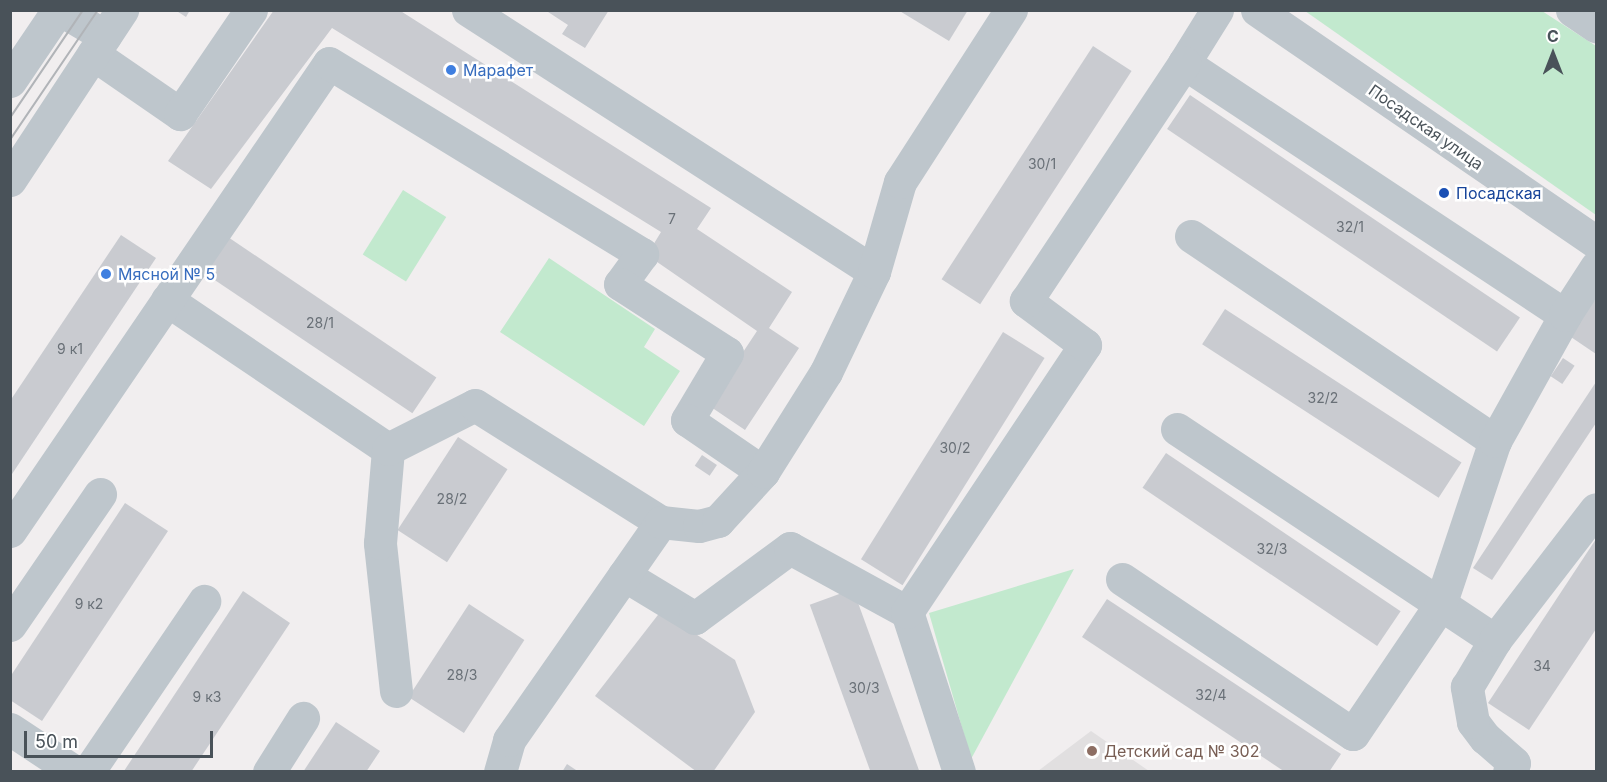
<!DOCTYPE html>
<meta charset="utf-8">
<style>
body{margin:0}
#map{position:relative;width:1607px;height:782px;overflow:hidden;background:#f1eeef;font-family:Inter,sans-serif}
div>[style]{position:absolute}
.education>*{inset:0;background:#e1dfe0}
.green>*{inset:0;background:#c2e9ce;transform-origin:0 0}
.building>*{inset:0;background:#c9cbd0;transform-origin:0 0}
.minor>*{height:33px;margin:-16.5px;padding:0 16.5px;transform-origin:16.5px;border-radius:16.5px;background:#bec6cc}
.tram>*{height:1.5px;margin:-0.75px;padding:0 0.75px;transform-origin:0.75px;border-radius:0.75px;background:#b1b4b8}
.dots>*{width:16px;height:16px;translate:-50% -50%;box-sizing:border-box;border:3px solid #fff;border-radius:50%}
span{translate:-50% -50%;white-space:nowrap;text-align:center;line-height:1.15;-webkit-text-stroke:5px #fff;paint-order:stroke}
.number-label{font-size:14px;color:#697077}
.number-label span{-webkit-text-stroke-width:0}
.shop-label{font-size:16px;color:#366cbe}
.left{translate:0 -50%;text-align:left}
.street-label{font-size:16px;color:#495259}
.transit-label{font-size:16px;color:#164399}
.education-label{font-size:16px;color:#785e54}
.frame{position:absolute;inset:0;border:12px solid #495259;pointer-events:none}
.north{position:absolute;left:1523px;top:24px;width:60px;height:60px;-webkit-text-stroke:4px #fff;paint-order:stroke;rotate:0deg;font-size:16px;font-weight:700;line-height:24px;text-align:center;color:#495259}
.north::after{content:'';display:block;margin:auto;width:21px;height:27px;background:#495259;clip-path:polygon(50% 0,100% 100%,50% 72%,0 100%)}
.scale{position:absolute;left:24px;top:731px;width:189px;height:27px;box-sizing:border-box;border:3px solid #495259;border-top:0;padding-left:8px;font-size:18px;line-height:21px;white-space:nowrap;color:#495259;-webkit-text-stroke:4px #fff;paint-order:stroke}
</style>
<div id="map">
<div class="education">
<i style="clip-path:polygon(1091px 731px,1149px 771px,1038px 771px)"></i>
</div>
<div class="green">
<i style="clip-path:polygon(1305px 11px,1542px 11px,1596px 46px,1596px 215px)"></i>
<i style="left:403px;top:190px;width:51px;height:76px;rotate:32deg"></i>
<i style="clip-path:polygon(549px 258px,655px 329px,644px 347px,680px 371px,644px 426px,500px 332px)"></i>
<i style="clip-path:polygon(1074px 569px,971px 759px,929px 613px)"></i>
</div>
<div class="building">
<i style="clip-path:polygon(175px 10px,190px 10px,186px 17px)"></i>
<i style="clip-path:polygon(274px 10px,399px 10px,711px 208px,697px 229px,792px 292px,769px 328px,799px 348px,745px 430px,708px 405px,757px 331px,647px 255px,661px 232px,332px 28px,211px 189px,168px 161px)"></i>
<i style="clip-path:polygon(545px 10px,609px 10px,585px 48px,562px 34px,568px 25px)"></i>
<i style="clip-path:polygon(898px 10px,968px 10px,949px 41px)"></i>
<i style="left:1093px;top:46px;width:46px;height:278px;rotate:33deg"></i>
<i style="left:1190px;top:95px;width:398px;height:41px;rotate:34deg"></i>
<i style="clip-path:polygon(121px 235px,156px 258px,10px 477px,10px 401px)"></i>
<i style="left:225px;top:235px;width:255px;height:43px;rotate:34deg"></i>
<i style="clip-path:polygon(1589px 297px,1596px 302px,1596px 354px,1565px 333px)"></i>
<i style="left:1225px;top:309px;width:282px;height:42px;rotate:33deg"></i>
<i style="left:1003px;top:332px;width:49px;height:268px;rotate:32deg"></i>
<i style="left:1563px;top:358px;width:14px;height:22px;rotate:34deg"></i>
<i style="clip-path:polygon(1596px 382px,1596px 423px,1492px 580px,1473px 568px)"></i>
<i style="left:458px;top:437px;width:59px;height:111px;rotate:33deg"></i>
<i style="left:1166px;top:453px;width:283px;height:42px;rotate:34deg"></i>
<i style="left:702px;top:455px;width:18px;height:13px;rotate:34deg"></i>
<i style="clip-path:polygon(125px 503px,168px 531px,42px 721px,10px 700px,10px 677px)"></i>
<i style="clip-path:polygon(1596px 539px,1596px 629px,1529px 730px,1488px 703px)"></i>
<i style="left:853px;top:589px;width:194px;height:46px;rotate:70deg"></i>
<i style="clip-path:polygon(243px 591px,290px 623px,191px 772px,124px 771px)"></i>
<i style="clip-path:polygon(1107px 599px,1341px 754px,1329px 772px,1285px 772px,1082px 637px)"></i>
<i style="left:469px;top:604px;width:66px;height:111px;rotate:33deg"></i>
<i style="clip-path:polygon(661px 611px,735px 660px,755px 712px,713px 772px,697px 772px,595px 696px)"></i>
<i style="clip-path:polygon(336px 722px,380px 751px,366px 772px,303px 772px)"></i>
<i style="clip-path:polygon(567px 764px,579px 772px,562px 772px)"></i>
</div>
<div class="minor">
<i style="left:61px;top:10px;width:51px;rotate:30.6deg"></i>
<i style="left:468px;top:10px;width:483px;rotate:32.8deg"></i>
<i style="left:1217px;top:10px;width:62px;rotate:121.9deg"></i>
<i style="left:1184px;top:63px;width:457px;rotate:33.5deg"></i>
<i style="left:1257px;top:10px;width:411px;rotate:34.4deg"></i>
<i style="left:1572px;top:10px;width:29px;rotate:34deg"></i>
<i style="left:93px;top:54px;width:106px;rotate:34.6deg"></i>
<i style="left:180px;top:114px;width:126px;rotate:-55.7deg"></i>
<i style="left:10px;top:81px;width:86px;rotate:-55.9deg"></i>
<i style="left:10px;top:180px;width:204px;rotate:-56.6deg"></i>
<i style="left:1191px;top:236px;width:367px;rotate:34deg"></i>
<i style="left:167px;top:300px;width:267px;rotate:34deg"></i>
<i style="left:1177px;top:429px;width:382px;rotate:33.6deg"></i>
<i style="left:10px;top:531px;width:566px;rotate:-55.72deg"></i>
<i style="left:329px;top:63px;width:367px;rotate:31.4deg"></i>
<i style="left:642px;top:254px;width:37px;rotate:126deg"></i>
<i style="left:620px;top:284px;width:127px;rotate:32.8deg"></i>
<i style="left:727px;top:353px;width:78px;rotate:120.8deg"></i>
<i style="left:687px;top:420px;width:92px;rotate:34.4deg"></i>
<i style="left:624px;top:575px;width:83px;rotate:31.2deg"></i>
<i style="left:695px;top:618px;width:118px;rotate:-36.4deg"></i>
<i style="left:790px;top:548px;width:133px;rotate:28.7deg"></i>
<i style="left:1122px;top:579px;width:278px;rotate:33.9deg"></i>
<i style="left:1353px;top:734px;width:156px;rotate:-56deg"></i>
<i style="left:1440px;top:605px;width:173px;rotate:-71.5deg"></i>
<i style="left:1495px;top:441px;width:144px;rotate:-60.9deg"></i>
<i style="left:1565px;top:315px;width:57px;rotate:-57.1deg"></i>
<i style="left:10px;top:625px;width:159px;rotate:-55.5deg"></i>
<i style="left:396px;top:691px;width:149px;rotate:-96.2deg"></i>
<i style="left:380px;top:543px;width:94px;rotate:-85.1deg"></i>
<i style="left:388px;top:449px;width:97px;rotate:-26.8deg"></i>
<i style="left:475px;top:405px;width:220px;rotate:32.2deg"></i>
<i style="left:10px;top:729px;width:78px;rotate:33.5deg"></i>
<i style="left:88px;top:772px;width:207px;rotate:-55.8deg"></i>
<i style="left:269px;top:772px;width:64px;rotate:-57.8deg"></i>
<i style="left:500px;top:772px;width:33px;rotate:-74deg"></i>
<i style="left:509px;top:740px;width:266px;rotate:-55.1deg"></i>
<i style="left:661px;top:522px;width:38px;rotate:6deg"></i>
<i style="left:699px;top:526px;width:20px;rotate:-15deg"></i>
<i style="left:718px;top:521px;width:67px;rotate:-47.4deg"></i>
<i style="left:763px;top:472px;width:118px;rotate:-57.8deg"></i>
<i style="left:826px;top:372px;width:111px;rotate:-64.4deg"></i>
<i style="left:874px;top:272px;width:94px;rotate:-73.9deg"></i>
<i style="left:900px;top:182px;width:205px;rotate:-57.2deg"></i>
<i style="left:959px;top:772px;width:168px;rotate:-108deg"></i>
<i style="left:907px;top:612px;width:321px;rotate:-56.3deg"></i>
<i style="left:1085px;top:345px;width:74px;rotate:-143.3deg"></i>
<i style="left:1026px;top:301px;width:286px;rotate:-56.4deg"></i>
<i style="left:1509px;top:772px;width:10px;rotate:-61deg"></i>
<i style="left:1514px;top:763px;width:38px;rotate:-139deg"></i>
<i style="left:1485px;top:738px;width:20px;rotate:-127deg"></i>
<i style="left:1473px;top:722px;width:36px;rotate:-100deg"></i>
<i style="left:1467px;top:687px;width:55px;rotate:-59.2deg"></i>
<i style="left:1495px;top:640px;width:165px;rotate:-52.4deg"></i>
</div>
<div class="tram">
<i style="left:10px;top:118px;width:130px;rotate:-55.9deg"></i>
<i style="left:10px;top:140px;width:157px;rotate:-55.9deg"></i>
</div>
<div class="dots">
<i style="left:451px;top:70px;background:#3f7fe0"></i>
<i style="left:1444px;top:193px;background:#1a4fb4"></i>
<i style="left:106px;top:274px;background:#3f7fe0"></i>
<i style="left:1092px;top:751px;background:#8d6e63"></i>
</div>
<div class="number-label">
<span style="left:1042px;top:164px">30/1</span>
<span style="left:672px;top:219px">7</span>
<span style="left:1350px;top:227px">32/1</span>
<span style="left:320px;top:323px">28/1</span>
<span style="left:70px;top:349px">9 к1</span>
<span style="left:1323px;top:398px">32/2</span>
<span style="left:955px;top:448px">30/2</span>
<span style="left:452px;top:499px">28/2</span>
<span style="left:1272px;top:549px">32/3</span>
<span style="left:89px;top:604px">9 к2</span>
<span style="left:1542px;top:666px">34</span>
<span style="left:462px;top:675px">28/3</span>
<span style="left:864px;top:688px">30/3</span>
<span style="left:1211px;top:695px">32/4</span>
<span style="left:207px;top:697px">9 к3</span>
</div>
<div class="shop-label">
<span class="left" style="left:463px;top:70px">Марафет</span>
<span class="left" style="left:118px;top:274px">Мясной № 5</span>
</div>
<div class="street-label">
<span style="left:1426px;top:127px;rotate:35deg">Посадская улица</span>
</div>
<div class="transit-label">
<span class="left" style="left:1456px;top:193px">Посадская</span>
</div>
<div class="education-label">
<span class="left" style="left:1104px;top:751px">Детский сад № 302</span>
</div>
<div class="frame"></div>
<div class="north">С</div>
<div class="scale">50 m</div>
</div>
